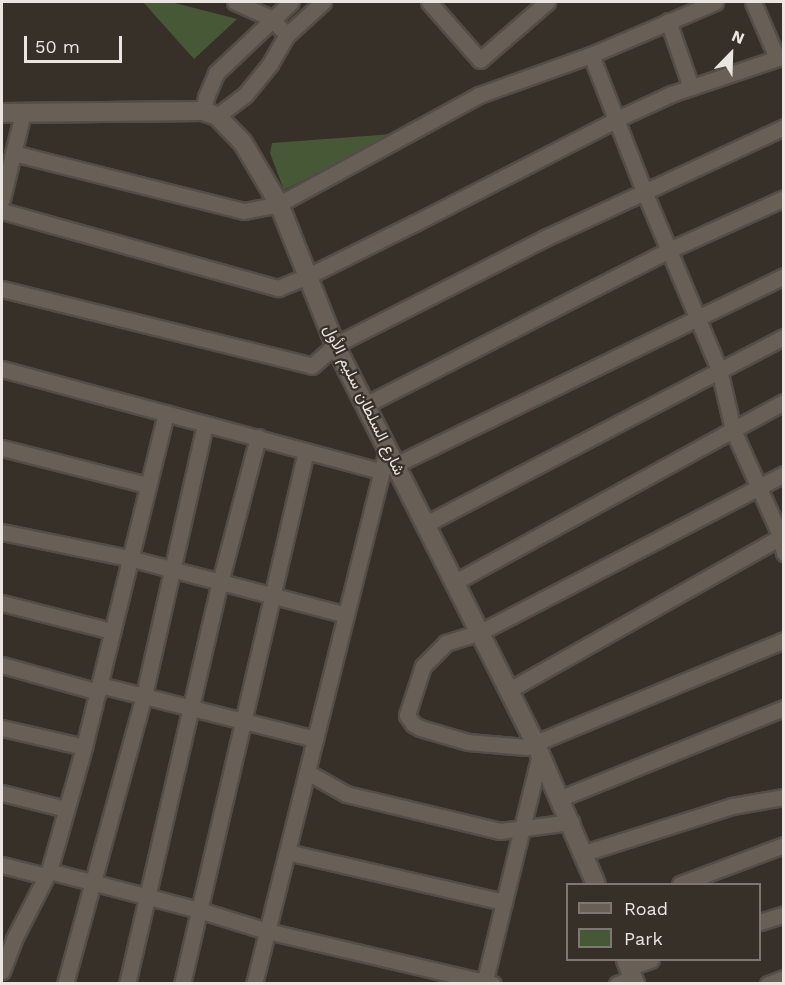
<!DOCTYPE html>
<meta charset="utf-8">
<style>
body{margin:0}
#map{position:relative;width:785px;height:985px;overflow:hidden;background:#373029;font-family:"Work Sans",Vazirmatn,sans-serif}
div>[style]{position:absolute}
.green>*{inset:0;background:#475837}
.roads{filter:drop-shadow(2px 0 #534d47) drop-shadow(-2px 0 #534d47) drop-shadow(0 2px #534d47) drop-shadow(0 -2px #534d47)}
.minor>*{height:15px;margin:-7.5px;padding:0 7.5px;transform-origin:7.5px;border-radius:7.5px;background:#686057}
.tertiary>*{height:18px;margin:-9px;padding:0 9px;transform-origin:9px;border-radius:9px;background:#686057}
span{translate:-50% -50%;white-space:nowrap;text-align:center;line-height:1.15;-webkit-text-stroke:4.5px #373029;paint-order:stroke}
.street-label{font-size:16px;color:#eae5e0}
.frame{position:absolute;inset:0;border:3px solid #eae5e0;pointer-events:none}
.legend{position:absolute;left:566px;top:883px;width:195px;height:78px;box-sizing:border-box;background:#373029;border:2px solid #7f7872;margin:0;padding:8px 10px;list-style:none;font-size:18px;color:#eae5e0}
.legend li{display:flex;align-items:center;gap:12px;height:30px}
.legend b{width:30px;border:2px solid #7f7872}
.north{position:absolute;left:701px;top:24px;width:60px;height:60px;-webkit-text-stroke:4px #373029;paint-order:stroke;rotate:23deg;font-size:16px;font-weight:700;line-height:24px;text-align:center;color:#eae5e0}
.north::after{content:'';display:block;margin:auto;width:21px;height:27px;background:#eae5e0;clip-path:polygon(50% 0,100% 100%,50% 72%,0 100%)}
.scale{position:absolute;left:24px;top:36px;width:98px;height:27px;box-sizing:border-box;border:3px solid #eae5e0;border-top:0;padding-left:8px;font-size:18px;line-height:21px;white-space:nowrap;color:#eae5e0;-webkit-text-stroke:4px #373029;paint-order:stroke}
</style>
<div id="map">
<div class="green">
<i style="clip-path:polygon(143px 2px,171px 2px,237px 19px,194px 59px)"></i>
<i style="clip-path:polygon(393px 134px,284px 190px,270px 153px,272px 143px)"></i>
</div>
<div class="roads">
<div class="minor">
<i style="left:235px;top:2px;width:39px;rotate:24deg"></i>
<i style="left:271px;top:18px;width:23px;rotate:47deg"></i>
<i style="left:429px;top:2px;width:77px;rotate:48.7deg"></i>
<i style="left:480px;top:60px;width:89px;rotate:-40.9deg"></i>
<i style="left:753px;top:2px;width:61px;rotate:66.8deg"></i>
<i style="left:668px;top:21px;width:70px;rotate:70.8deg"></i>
<i style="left:591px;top:55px;width:146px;rotate:68.7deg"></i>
<i style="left:644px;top:191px;width:193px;rotate:67.2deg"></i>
<i style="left:719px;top:369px;width:63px;rotate:77.1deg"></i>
<i style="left:733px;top:430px;width:110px;rotate:65.8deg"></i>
<i style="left:778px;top:530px;width:24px;rotate:75deg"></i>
<i style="left:203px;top:111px;width:14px;rotate:-78deg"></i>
<i style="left:206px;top:97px;width:26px;rotate:-67deg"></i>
<i style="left:216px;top:73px;width:103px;rotate:-43.4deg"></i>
<i style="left:217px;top:116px;width:35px;rotate:-37deg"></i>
<i style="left:245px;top:95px;width:40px;rotate:-51deg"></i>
<i style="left:270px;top:64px;width:34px;rotate:-60deg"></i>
<i style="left:287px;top:35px;width:49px;rotate:-42.5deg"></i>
<i style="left:13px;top:153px;width:238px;rotate:14.1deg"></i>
<i style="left:244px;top:211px;width:36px;rotate:-11deg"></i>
<i style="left:279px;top:204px;width:228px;rotate:-28.6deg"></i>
<i style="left:479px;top:95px;width:119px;rotate:-19.7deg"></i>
<i style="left:591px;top:55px;width:135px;rotate:-23.1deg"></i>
<i style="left:2px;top:199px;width:89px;rotate:-76.3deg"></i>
<i style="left:2px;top:211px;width:287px;rotate:15.6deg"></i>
<i style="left:278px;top:288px;width:32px;rotate:-22deg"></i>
<i style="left:308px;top:276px;width:119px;rotate:-26.4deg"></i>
<i style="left:415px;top:223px;width:227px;rotate:-27.2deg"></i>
<i style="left:617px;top:119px;width:60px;rotate:-24.8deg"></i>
<i style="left:671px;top:94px;width:119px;rotate:-18.6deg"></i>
<i style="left:2px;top:289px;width:319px;rotate:13.9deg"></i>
<i style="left:312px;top:366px;width:31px;rotate:-42deg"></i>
<i style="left:335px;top:345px;width:236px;rotate:-27deg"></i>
<i style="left:545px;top:238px;width:264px;rotate:-24.9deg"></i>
<i style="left:2px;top:369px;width:392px;rotate:15.1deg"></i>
<i style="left:365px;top:405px;width:341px;rotate:-27deg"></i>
<i style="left:669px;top:250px;width:126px;rotate:-24.3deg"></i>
<i style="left:2px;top:448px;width:150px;rotate:14.3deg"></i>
<i style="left:395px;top:465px;width:432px;rotate:-25.9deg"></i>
<i style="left:784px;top:474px;width:342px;rotate:152.5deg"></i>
<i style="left:481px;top:632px;width:37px;rotate:163deg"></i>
<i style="left:446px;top:643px;width:33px;rotate:135deg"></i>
<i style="left:423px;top:666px;width:52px;rotate:108.1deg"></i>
<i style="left:407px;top:715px;width:11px;rotate:56deg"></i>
<i style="left:413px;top:724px;width:8px;rotate:30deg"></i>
<i style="left:420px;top:728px;width:50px;rotate:16.3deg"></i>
<i style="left:468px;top:742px;width:58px;rotate:4.9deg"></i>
<i style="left:526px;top:747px;width:279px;rotate:-22.5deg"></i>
<i style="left:424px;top:525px;width:406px;rotate:-27.6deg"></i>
<i style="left:2px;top:532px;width:130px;rotate:11.6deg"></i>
<i style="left:129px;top:558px;width:224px;rotate:14.7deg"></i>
<i style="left:455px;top:582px;width:375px;rotate:-28.7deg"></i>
<i style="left:2px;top:603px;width:114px;rotate:14.3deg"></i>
<i style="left:2px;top:665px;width:100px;rotate:15.7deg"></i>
<i style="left:100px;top:685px;width:222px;rotate:14.1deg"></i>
<i style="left:509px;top:690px;width:316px;rotate:-29.4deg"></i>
<i style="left:2px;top:728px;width:84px;rotate:13deg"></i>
<i style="left:307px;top:772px;width:45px;rotate:29.4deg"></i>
<i style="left:346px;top:794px;width:158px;rotate:13.5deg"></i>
<i style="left:500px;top:831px;width:72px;rotate:-7.2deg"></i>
<i style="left:2px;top:793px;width:66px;rotate:14deg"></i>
<i style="left:561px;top:798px;width:240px;rotate:-22deg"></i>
<i style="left:287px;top:852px;width:223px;rotate:13deg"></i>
<i style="left:584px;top:853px;width:155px;rotate:-17.6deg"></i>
<i style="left:732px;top:806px;width:53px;rotate:-9.8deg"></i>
<i style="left:2px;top:865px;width:44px;rotate:14.3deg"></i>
<i style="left:49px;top:871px;width:155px;rotate:14.6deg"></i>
<i style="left:199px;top:910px;width:71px;rotate:17.2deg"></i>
<i style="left:267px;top:931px;width:232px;rotate:13.2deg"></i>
<i style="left:680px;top:884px;width:111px;rotate:-20.6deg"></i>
<i style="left:760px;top:922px;width:25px;rotate:-18deg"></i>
<i style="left:629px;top:967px;width:23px;rotate:-18deg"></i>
<i style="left:2px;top:971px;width:34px;rotate:-69deg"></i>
<i style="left:14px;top:939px;width:76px;rotate:-62.8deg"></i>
<i style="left:49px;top:871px;width:129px;rotate:-74.2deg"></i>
<i style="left:84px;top:747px;width:344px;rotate:-76.2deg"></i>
<i style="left:65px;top:984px;width:300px;rotate:-74.7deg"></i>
<i style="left:144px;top:695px;width:278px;rotate:-77.3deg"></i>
<i style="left:127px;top:984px;width:413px;rotate:-77deg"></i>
<i style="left:220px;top:582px;width:150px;rotate:-75.3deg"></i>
<i style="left:182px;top:984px;width:547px;rotate:-76.9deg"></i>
<i style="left:254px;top:984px;width:550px;rotate:-76.01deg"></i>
<i style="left:484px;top:984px;width:237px;rotate:-76.3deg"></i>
<i style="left:617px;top:984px;width:17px;rotate:-21deg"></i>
<i style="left:768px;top:984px;width:17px;rotate:-21deg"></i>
</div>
<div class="tertiary">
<i style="left:2px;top:113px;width:201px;rotate:-0.6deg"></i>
<i style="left:203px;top:111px;width:15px;rotate:20deg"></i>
<i style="left:217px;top:116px;width:37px;rotate:46deg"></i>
<i style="left:243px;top:143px;width:71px;rotate:59.5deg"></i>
<i style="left:279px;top:204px;width:152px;rotate:68.3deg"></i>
<i style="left:335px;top:345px;width:448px;rotate:63.3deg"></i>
<i style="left:536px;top:745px;width:151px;rotate:66.7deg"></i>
<i style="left:626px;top:960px;width:26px;rotate:69deg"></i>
</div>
</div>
<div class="street-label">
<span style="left:364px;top:400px;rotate:64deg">شارع السلطان سليم الأول</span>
</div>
<div class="frame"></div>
<ul class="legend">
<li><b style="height:8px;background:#686057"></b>Road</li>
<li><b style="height:16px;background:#475837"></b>Park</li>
</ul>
<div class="north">N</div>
<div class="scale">50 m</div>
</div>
